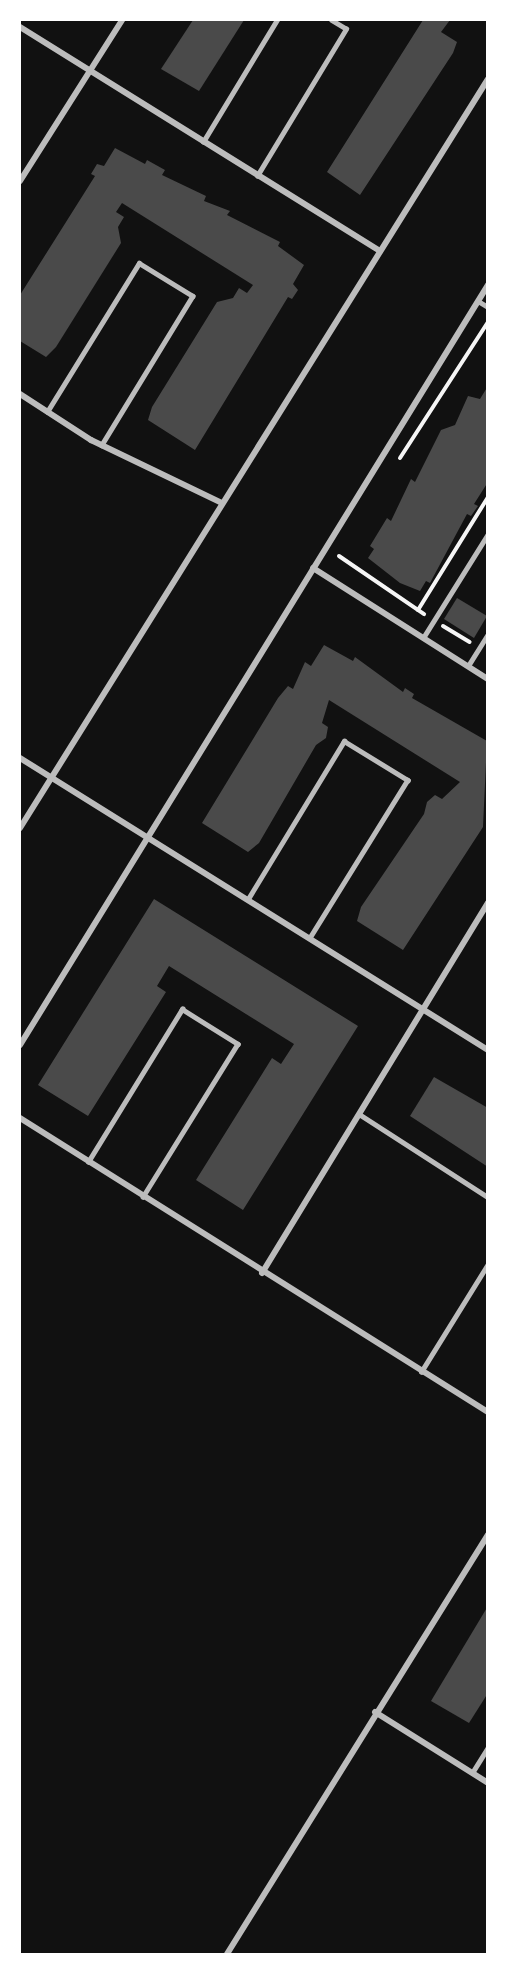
<!DOCTYPE html>
<style>
body{margin:0}
#map{position:relative;width:507px;height:1974px;overflow:hidden;background:#111;font-family:Georgia,serif}
div>[style]{position:absolute}
.building>*{inset:0;background:#4a4a4a}
.path>*{height:4px;margin:-2px;padding:0 2px;transform-origin:2px;border-radius:2px;background:#f5f5f5}
.service>*{height:4.5px;margin:-2.25px;padding:0 2.25px;transform-origin:2.25px;border-radius:2.25px;background:#bcbcbc}
.minor>*{height:6px;margin:-3px;padding:0 3px;transform-origin:3px;border-radius:3px;background:#bcbcbc}
span{translate:-50% -50%;white-space:nowrap;text-align:center;line-height:1.15;-webkit-text-stroke:4.5px #fff;paint-order:stroke}
.frame{position:absolute;inset:0;border:21px solid #fff;pointer-events:none}
</style>
<div id="map">
<div class="building">
<i style="clip-path:polygon(193px 20px,244px 20px,199px 91px,161px 69px)"></i>
<i style="clip-path:polygon(423px 20px,450px 20px,441px 32px,457px 42px,453px 53px,360px 195px,327px 172px)"></i>
<i style="clip-path:polygon(115px 148px,145px 164px,147px 160px,165px 170px,162px 175px,206px 196px,204px 201px,230px 211px,227px 215px,280px 242px,278px 246px,304px 265px,293px 284px,298px 290px,292px 299px,288px 297px,195px 450px,148px 420px,152px 407px,217px 302px,233px 298px,239px 288px,247px 293px,253px 285px,122px 203px,116px 212px,124px 217px,118px 227px,121px 243px,56px 347px,46px 357px,20px 341px,20px 295px,95px 176px,91px 174px,97px 164px,104px 166px)"></i>
<i style="clip-path:polygon(488px 386px,488px 482px,474px 504px,478px 506px,471px 516px,467px 514px,430px 583px,426px 581px,420px 591px,400px 583px,368px 558px,374px 549px,370px 546px,387px 518px,391px 521px,411px 479px,415px 482px,441px 430px,455px 425px,468px 396px,480px 399px)"></i>
<i style="clip-path:polygon(457px 598px,487px 616px,474px 638px,444px 619px)"></i>
<i style="clip-path:polygon(324px 645px,353px 661px,355px 657px,403px 692px,405px 688px,414px 694px,412px 698px,487px 741px,483px 827px,403px 950px,357px 921px,361px 907px,424px 814px,427px 802px,435px 795px,442px 799px,460px 782px,329px 700px,322px 723px,328px 727px,326px 738px,316px 745px,259px 843px,248px 852px,202px 823px,278px 698px,288px 686px,293px 689px,305px 662px,311px 666px)"></i>
<i style="clip-path:polygon(154px 899px,358px 1026px,243px 1210px,196px 1180px,272px 1058px,281px 1064px,294px 1044px,169px 966px,157px 986px,166px 992px,88px 1116px,38px 1085px)"></i>
<i style="clip-path:polygon(434px 1077px,488px 1108px,488px 1167px,410px 1116px)"></i>
<i style="clip-path:polygon(488px 1606px,488px 1693px,469px 1723px,431px 1701px)"></i>
</div>
<div class="path">
<i style="left:400px;top:458px;width:162px;rotate:-57.1deg"></i>
<i style="left:339px;top:556px;width:103px;rotate:34.3deg"></i>
<i style="left:418px;top:610px;width:133px;rotate:-58.2deg"></i>
<i style="left:443px;top:626px;width:31px;rotate:31deg"></i>
</div>
<div class="service">
<i style="left:203px;top:142px;width:143px;rotate:-58.8deg"></i>
<i style="left:257px;top:176px;width:172px;rotate:-58.8deg"></i>
<i style="left:346px;top:29px;width:17px;rotate:-149deg"></i>
<i style="left:478px;top:301px;width:12px;rotate:31deg"></i>
<i style="left:47px;top:412px;width:175px;rotate:-58.3deg"></i>
<i style="left:139px;top:263px;width:63px;rotate:31.4deg"></i>
<i style="left:193px;top:296px;width:175px;rotate:121.4deg"></i>
<i style="left:423px;top:638px;width:123px;rotate:-58deg"></i>
<i style="left:468px;top:666px;width:38px;rotate:-58deg"></i>
<i style="left:248px;top:899px;width:185px;rotate:-58.7deg"></i>
<i style="left:344px;top:741px;width:75px;rotate:31.4deg"></i>
<i style="left:408px;top:780px;width:186px;rotate:121.8deg"></i>
<i style="left:359px;top:1114px;width:153px;rotate:32.8deg"></i>
<i style="left:88px;top:1162px;width:180px;rotate:-58.4deg"></i>
<i style="left:182px;top:1009px;width:66px;rotate:32deg"></i>
<i style="left:238px;top:1044px;width:180px;rotate:121.8deg"></i>
<i style="left:421px;top:1372px;width:127px;rotate:-58.2deg"></i>
<i style="left:472px;top:1773px;width:31px;rotate:-58deg"></i>
</div>
<div class="minor">
<i style="left:20px;top:27px;width:424px;rotate:31.9deg"></i>
<i style="left:20px;top:181px;width:191px;rotate:-57.6deg"></i>
<i style="left:20px;top:394px;width:85px;rotate:32.9deg"></i>
<i style="left:91px;top:440px;width:145px;rotate:25.7deg"></i>
<i style="left:313px;top:568px;width:207px;rotate:32.4deg"></i>
<i style="left:20px;top:758px;width:552px;rotate:31.96deg"></i>
<i style="left:20px;top:828px;width:883px;rotate:-58deg"></i>
<i style="left:20px;top:1045px;width:893px;rotate:-58.38deg"></i>
<i style="left:20px;top:1118px;width:553px;rotate:32.14deg"></i>
<i style="left:262px;top:1273px;width:434px;rotate:-58.6deg"></i>
<i style="left:375px;top:1712px;width:133px;rotate:32.1deg"></i>
<i style="left:227px;top:1954px;width:494px;rotate:-58.1deg"></i>
</div>
<div class="frame"></div>
</div>
